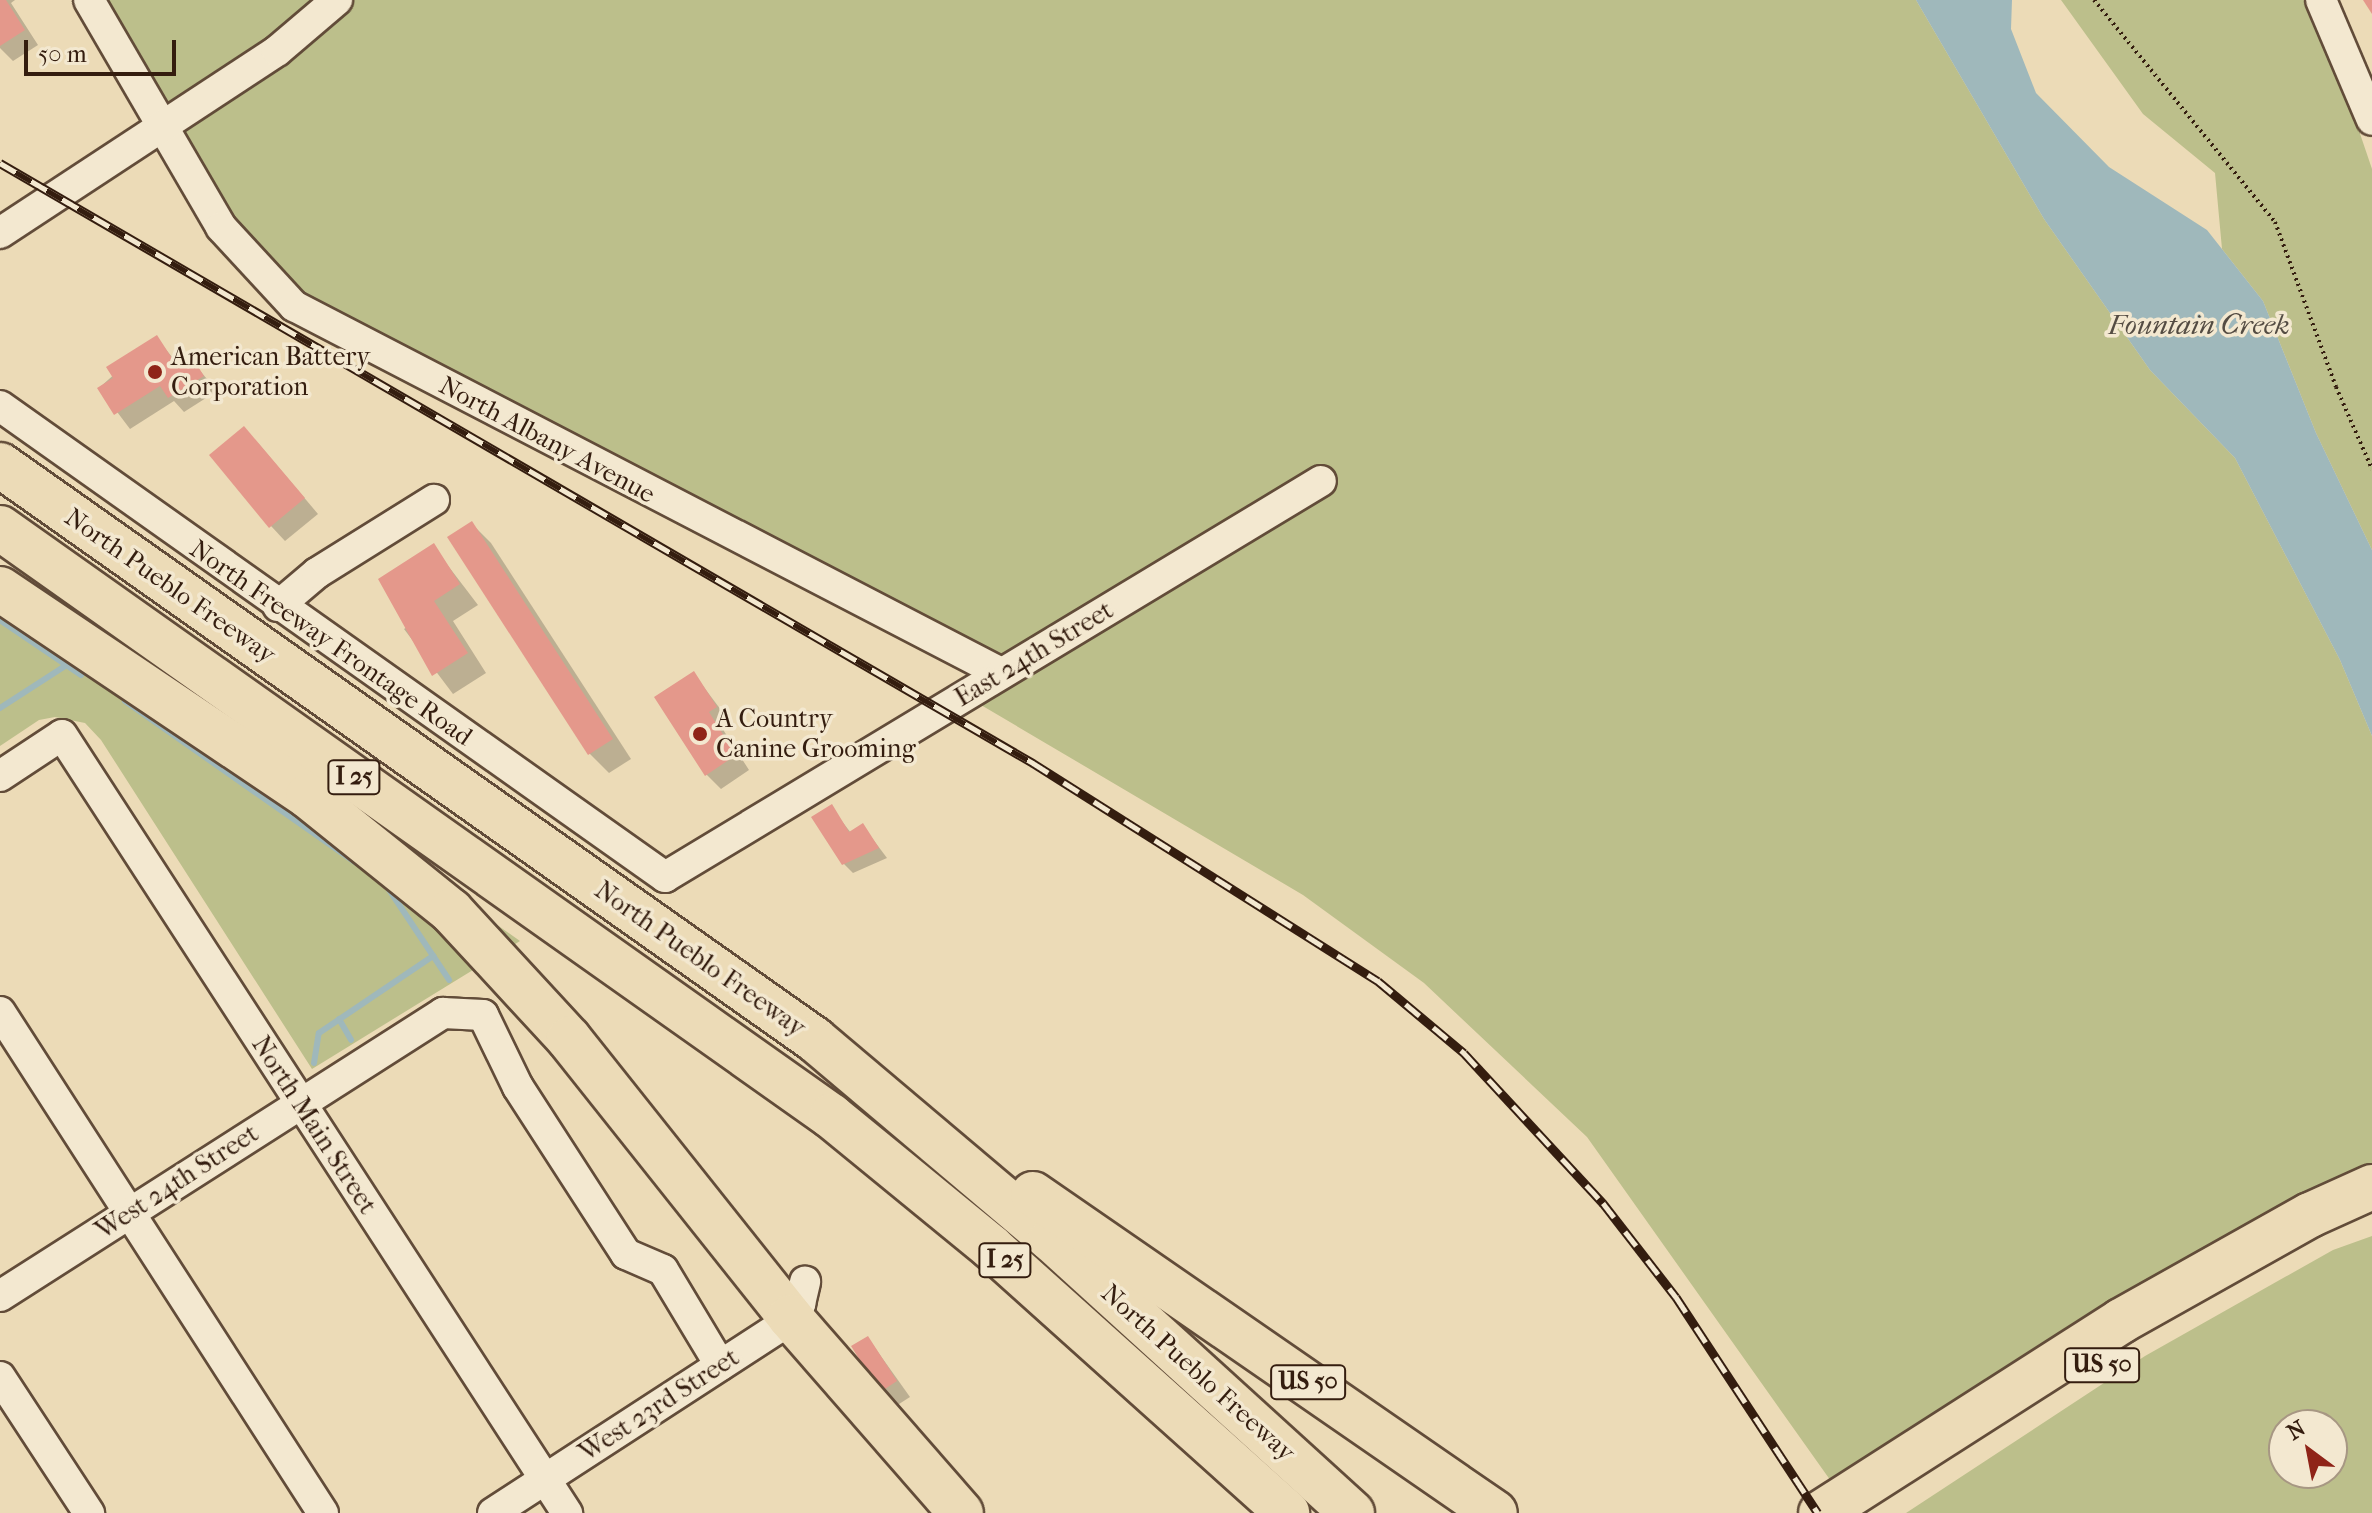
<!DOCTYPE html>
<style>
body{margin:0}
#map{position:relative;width:2372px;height:1513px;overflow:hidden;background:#ecdbb7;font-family:"IM FELL French Canon",serif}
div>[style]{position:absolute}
.green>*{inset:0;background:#bcbf8b}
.water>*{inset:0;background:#9fb8bb}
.shadow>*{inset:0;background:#0003}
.stream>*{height:6px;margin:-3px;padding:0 3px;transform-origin:3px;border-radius:3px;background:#9fb8bb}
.building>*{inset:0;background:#e4988b}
.path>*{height:4px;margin-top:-2px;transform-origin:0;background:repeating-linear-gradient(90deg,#341d0f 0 2px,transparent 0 6px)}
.roads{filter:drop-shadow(2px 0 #624c39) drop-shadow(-2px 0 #624c39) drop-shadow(0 2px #624c39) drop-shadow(0 -2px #624c39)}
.minor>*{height:30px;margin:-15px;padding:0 15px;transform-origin:15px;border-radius:15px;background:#f3e8d0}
.highway>*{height:44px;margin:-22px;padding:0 22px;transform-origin:22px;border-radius:22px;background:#ecdbb7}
.rail>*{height:9px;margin-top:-4.5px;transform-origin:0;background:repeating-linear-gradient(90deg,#f3e8d0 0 18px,#341d0f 0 36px);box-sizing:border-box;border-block:2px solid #341d0f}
.dots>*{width:22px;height:22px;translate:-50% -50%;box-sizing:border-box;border:4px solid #f3e8d0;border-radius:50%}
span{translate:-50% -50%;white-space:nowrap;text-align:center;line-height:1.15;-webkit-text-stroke:7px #f3e8d0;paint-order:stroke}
.shield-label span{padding:2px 6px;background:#f3e8d0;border:2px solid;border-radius:6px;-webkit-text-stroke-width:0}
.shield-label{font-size:24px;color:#341d0f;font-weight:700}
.poi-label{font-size:26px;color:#341d0f}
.left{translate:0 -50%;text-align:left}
.street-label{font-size:26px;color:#341d0f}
.water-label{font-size:28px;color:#544c43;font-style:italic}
.north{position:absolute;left:2268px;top:1409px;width:80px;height:80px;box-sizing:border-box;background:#f3e8d0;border:2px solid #a79783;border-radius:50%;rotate:328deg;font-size:22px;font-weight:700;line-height:32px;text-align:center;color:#341d0f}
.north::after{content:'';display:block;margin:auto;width:28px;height:36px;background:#8f2418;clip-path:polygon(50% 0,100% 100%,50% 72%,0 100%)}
.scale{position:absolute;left:24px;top:40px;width:152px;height:36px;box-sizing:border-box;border:4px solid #341d0f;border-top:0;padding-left:10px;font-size:24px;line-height:28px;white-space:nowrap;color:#341d0f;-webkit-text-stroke:6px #f3e8d0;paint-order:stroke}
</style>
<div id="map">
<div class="green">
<i style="clip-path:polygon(89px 0,1916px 0,2044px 219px,2150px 370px,2235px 458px,2340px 660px,2372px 736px,2372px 1167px,1833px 1484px,1587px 1137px,1424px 983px,1303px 895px,964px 695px,1000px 673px,294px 306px,221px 227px)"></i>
<i style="clip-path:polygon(2061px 0,2307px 0,2333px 54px,2372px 169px,2372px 550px,2316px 433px,2263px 301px,2222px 249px,2215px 173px,2143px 114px)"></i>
<i style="clip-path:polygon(0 575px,520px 941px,312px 1069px,101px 740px,85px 723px,55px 717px,39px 720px,0 746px)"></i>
<i style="clip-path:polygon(evenodd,2372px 1236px,2372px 1513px,1906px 1513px,2145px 1356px,2333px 1250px,2372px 1236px,2284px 1425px,2332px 1425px,2332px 1473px,2284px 1473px,2284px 1425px)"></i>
</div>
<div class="water">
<i style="clip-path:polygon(1916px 0,2012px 0,2011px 29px,2036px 93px,2109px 167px,2207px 230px,2263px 301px,2316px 433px,2372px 550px,2372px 736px,2340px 660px,2235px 458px,2150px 370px,2044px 219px)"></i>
</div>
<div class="shadow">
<i style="clip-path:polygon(0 0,15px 0,11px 3px,38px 45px,13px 61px,0 48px)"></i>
<i style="clip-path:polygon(156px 337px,180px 367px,191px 360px,217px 391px,184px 412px,174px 401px,130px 429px,99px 388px)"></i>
<i style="clip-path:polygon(258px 443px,318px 514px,285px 541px,271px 526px)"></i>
<i style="clip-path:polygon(471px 523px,491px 543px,631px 759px,609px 773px,590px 754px)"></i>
<i style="clip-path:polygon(433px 546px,478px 605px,453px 621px,486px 673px,453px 694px,404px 629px,410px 625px)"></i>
<i style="clip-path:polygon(694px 674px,730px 722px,722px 728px,749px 770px,721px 789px,706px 774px)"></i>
<i style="clip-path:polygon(831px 807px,851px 833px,863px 826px,887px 858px,853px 873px,844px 864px)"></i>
<i style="clip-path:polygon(868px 1338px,910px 1397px,860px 1429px,845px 1415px)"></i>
</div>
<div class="stream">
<i style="left:0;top:620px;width:98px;rotate:34.2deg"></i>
<i style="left:125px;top:701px;width:281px;rotate:35deg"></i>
<i style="left:0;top:708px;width:77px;rotate:-32.9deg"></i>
<i style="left:386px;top:885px;width:114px;rotate:56.4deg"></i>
<i style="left:339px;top:1019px;width:24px;rotate:60deg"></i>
<i style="left:314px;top:1063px;width:30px;rotate:-81deg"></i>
<i style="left:319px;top:1033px;width:138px;rotate:-34deg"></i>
</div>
<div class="building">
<i style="clip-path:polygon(0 0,6px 0,25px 30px,0 46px)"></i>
<i style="clip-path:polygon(2363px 0,2372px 0,2372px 14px)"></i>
<i style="clip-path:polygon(157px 335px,177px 366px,192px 357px,204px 376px,168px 398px,160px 386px,114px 415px,97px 388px,113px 378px,106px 367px)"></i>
<i style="clip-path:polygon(244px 426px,305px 498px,269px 528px,209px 455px)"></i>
<i style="clip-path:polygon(472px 521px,613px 739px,588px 755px,447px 537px)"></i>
<i style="clip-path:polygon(434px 543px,460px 584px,434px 601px,468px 653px,432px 676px,378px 579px)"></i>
<i style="clip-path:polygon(694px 671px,717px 707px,709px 712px,736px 755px,705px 776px,654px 697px)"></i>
<i style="clip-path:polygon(832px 804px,849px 832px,863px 823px,879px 848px,842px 865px,811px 817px)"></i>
<i style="clip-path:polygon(868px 1336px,897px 1381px,844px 1416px,824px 1386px,861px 1362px,851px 1346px)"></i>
</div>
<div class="path">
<i style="left:2094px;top:0;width:286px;rotate:50.8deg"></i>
<i style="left:2275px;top:222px;width:176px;rotate:69.7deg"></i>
<i style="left:2336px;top:387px;width:90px;rotate:66.3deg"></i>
</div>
<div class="roads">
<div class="minor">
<i style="left:89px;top:0;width:263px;rotate:59.8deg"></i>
<i style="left:221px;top:227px;width:108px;rotate:47.3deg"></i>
<i style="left:294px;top:306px;width:797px;rotate:27.43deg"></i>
<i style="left:2321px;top:0;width:130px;rotate:67deg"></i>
<i style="left:0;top:233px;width:331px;rotate:-33.3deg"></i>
<i style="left:277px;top:51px;width:79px;rotate:-40.4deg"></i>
<i style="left:0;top:406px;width:815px;rotate:35.31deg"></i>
<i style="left:665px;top:877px;width:766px;rotate:-31.12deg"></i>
<i style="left:278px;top:606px;width:51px;rotate:-40.2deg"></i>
<i style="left:317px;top:573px;width:138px;rotate:-32deg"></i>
<i style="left:0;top:776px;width:74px;rotate:-33.5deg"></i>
<i style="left:62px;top:735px;width:928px;rotate:57.01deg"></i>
<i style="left:0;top:1012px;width:596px;rotate:57.19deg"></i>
<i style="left:0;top:1296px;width:526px;rotate:-32.57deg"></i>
<i style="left:443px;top:1013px;width:40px;rotate:2.9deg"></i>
<i style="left:483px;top:1015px;width:80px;rotate:64.1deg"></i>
<i style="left:518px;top:1087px;width:199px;rotate:57.1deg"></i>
<i style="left:626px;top:1254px;width:40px;rotate:23.4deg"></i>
<i style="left:663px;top:1270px;width:111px;rotate:59deg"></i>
<i style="left:0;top:1377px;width:163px;rotate:56.8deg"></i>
<i style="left:493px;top:1513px;width:347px;rotate:-33deg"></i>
<i style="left:784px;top:1324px;width:26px;rotate:-51deg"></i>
<i style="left:800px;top:1304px;width:23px;rotate:-77deg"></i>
</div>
<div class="highway">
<i style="left:0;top:465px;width:996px;rotate:35.19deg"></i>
<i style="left:814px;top:1039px;width:310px;rotate:40.2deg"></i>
<i style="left:1051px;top:1239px;width:407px;rotate:42.3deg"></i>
<i style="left:0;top:528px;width:1018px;rotate:35.28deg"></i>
<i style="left:831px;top:1116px;width:207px;rotate:39.3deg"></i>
<i style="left:991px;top:1247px;width:398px;rotate:41.9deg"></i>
<i style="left:0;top:589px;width:371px;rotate:33.9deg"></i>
<i style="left:308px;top:796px;width:184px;rotate:38.8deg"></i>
<i style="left:451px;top:911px;width:174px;rotate:47.3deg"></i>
<i style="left:569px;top:1039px;width:355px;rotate:51.5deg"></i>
<i style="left:790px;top:1317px;width:260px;rotate:48.9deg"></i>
<i style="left:1033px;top:1194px;width:561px;rotate:34.62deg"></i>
<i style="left:1821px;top:1513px;width:356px;rotate:-32.6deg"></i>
<i style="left:2121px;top:1321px;width:217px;rotate:-29.3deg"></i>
<i style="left:2310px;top:1215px;width:68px;rotate:-24.3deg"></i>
</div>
</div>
<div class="rail">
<i style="left:0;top:163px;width:1195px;rotate:30.15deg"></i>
<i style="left:1033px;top:763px;width:408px;rotate:32.3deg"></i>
<i style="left:1378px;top:981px;width:112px;rotate:39.9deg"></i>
<i style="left:1464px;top:1053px;width:205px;rotate:47.2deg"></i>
<i style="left:1603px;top:1203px;width:119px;rotate:52.2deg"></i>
<i style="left:1676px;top:1297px;width:258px;rotate:56.7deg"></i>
</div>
<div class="dots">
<i style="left:155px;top:372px;background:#8f2418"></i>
<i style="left:700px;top:734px;background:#8f2418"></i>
</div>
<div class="shield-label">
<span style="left:354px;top:777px">I 25</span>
<span style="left:1005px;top:1260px">I 25</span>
<span style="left:2102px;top:1365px">US 50</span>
<span style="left:1308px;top:1382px">US 50</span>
</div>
<div class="poi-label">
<span class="left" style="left:171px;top:372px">American Battery<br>Corporation</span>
<span class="left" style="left:716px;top:734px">A Country<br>Canine Grooming</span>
</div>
<div class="street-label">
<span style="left:547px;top:440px;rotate:28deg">North Albany Avenue</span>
<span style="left:170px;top:586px;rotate:35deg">North Pueblo Freeway</span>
<span style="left:331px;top:643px;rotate:35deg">North Freeway Frontage Road</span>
<span style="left:1034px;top:654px;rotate:-31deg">East 24th Street</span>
<span style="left:700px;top:959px;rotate:35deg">North Pueblo Freeway</span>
<span style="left:314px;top:1125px;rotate:57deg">North Main Street</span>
<span style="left:177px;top:1182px;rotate:-33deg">West 24th Street</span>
<span style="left:1198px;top:1373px;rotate:42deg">North Pueblo Freeway</span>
<span style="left:659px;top:1405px;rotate:-33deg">West 23rd Street</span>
</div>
<div class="water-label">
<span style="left:2199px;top:325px">Fountain Creek</span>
</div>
<div class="north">N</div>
<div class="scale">50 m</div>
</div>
